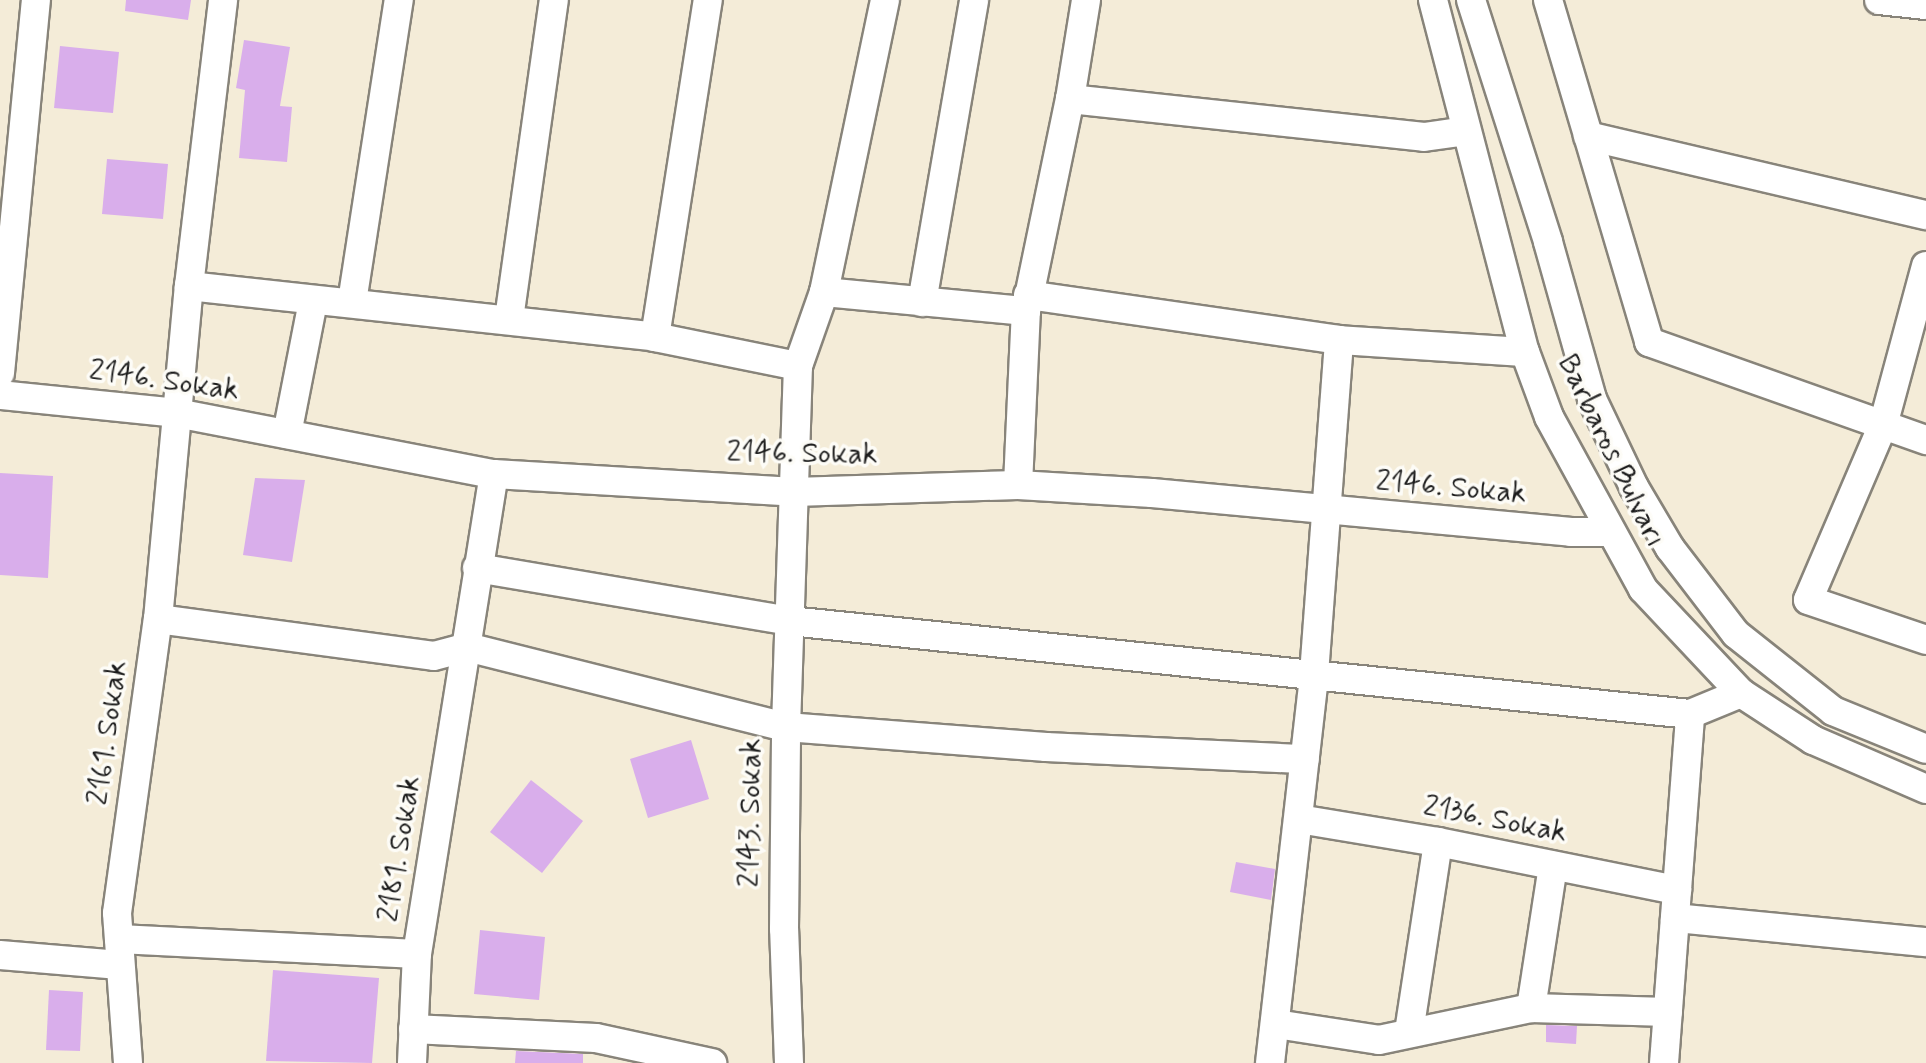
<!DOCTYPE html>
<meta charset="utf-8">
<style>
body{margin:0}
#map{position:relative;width:1926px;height:1063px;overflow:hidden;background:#f4ecd8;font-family:Mynerve,sans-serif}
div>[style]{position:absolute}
.building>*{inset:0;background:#d9aeeb}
.roads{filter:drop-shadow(2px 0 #88847a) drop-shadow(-2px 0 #88847a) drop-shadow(0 2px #88847a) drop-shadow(0 -2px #88847a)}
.minor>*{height:28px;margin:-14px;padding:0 14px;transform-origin:14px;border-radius:14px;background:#fff}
span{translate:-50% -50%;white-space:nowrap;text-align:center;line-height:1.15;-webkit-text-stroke:7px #fdfcf7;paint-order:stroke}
.street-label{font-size:30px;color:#1c1c1c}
</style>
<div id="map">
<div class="building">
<i style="clip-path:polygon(126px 0,191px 0,188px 20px,125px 11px)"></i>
<i style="clip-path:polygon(244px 40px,290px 47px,280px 106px,292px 107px,287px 162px,239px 158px,245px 90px,236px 88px)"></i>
<i style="clip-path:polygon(60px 46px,119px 52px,113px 113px,54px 108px)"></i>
<i style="clip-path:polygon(107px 159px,168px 164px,163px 219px,102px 214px)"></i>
<i style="clip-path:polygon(0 473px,53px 476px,48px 578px,0 575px)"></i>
<i style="clip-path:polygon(255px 478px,305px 480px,292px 562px,243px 555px)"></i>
<i style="clip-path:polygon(691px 740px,709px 799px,648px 818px,630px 759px)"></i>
<i style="clip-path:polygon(531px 780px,583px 821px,542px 873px,490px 832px)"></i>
<i style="clip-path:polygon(1236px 862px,1275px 869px,1271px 900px,1230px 892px)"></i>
<i style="clip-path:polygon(480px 930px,545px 937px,539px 1000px,474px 994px)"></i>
<i style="clip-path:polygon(273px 970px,379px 978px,372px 1063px,266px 1061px)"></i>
<i style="clip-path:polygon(49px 990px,83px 992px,80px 1051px,46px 1050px)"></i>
<i style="clip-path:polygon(1546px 1025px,1577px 1026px,1576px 1044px,1546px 1042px)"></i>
<i style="clip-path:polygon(516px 1051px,583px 1054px,583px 1063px,515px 1063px)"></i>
</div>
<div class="roads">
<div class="minor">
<i style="left:1433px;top:0;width:364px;rotate:75.4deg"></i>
<i style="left:1525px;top:352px;width:69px;rotate:69.7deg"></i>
<i style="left:1549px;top:417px;width:196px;rotate:61.3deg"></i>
<i style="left:1643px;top:589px;width:143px;rotate:46.7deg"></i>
<i style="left:1741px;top:693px;width:86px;rotate:33.1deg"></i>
<i style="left:1813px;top:740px;width:123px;rotate:23.4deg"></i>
<i style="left:1471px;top:0;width:254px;rotate:72.3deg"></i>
<i style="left:1548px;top:242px;width:163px;rotate:74.3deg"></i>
<i style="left:1592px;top:399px;width:98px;rotate:64.5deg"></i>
<i style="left:1634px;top:487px;width:71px;rotate:59.5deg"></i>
<i style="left:1670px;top:548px;width:108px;rotate:52.5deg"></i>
<i style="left:1736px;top:634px;width:124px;rotate:38.4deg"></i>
<i style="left:1833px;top:711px;width:100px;rotate:22.2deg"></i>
<i style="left:1548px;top:0;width:357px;rotate:73.5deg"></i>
<i style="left:1649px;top:342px;width:294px;rotate:19.5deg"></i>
<i style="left:1879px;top:0;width:47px;rotate:6.1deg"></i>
<i style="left:1070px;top:99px;width:356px;rotate:6.1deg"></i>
<i style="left:1424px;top:137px;width:42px;rotate:-8.1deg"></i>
<i style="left:1588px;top:136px;width:347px;rotate:13.2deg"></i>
<i style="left:1926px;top:266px;width:165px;rotate:105.1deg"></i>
<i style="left:1883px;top:425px;width:190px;rotate:113.2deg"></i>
<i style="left:1808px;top:600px;width:125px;rotate:18.7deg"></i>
<i style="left:189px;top:286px;width:469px;rotate:6.2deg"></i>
<i style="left:655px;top:337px;width:146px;rotate:11.5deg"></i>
<i style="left:824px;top:292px;width:203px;rotate:5.4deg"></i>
<i style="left:1028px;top:295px;width:314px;rotate:8.2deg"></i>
<i style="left:1339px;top:340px;width:186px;rotate:3.7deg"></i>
<i style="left:352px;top:302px;width:306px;rotate:-81.2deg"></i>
<i style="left:922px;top:302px;width:306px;rotate:-80.2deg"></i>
<i style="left:509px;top:319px;width:322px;rotate:-82deg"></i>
<i style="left:655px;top:337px;width:341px;rotate:-81.1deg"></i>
<i style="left:0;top:373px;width:375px;rotate:-84.5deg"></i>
<i style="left:0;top:395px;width:177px;rotate:5.8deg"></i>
<i style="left:176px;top:413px;width:324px;rotate:10.9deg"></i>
<i style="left:494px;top:474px;width:301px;rotate:3.4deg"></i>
<i style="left:794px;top:492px;width:224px;rotate:-1.8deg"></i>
<i style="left:1018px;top:485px;width:134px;rotate:3.4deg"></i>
<i style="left:1152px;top:493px;width:421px;rotate:5.3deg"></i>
<i style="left:1571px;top:532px;width:37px"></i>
<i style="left:287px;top:434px;width:136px;rotate:-78.9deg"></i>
<i style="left:1018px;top:485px;width:174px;rotate:-87.4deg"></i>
<i style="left:1026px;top:311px;width:217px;rotate:-78.3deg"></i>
<i style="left:1070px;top:99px;width:100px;rotate:-80.8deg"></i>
<i style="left:477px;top:568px;width:317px;rotate:9.6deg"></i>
<i style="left:790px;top:621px;width:905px;rotate:5.9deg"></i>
<i style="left:158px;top:619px;width:278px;rotate:7.6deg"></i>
<i style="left:434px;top:656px;width:34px;rotate:-15deg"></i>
<i style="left:467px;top:647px;width:329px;rotate:14.1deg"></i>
<i style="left:786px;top:727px;width:261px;rotate:4.4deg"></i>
<i style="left:1046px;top:747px;width:259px;rotate:2.7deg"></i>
<i style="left:1299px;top:819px;width:141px;rotate:9.4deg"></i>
<i style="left:1438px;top:842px;width:244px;rotate:11.4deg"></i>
<i style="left:1675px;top:918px;width:252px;rotate:5.5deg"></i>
<i style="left:119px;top:939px;width:298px;rotate:2.9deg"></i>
<i style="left:0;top:955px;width:120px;rotate:4.8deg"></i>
<i style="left:1531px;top:1008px;width:144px;rotate:-81.2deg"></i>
<i style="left:1276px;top:1024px;width:104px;rotate:8.8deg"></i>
<i style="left:1379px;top:1040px;width:155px;rotate:-11.9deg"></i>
<i style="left:1531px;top:1008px;width:137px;rotate:1.7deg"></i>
<i style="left:413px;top:1029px;width:183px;rotate:2.8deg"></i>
<i style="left:596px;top:1038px;width:119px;rotate:12.2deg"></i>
<i style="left:1409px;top:1032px;width:192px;rotate:-81.3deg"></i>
<i style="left:128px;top:1063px;width:150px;rotate:-94.2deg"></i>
<i style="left:117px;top:913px;width:297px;rotate:-82.1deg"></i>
<i style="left:158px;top:619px;width:334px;rotate:-84.7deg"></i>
<i style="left:189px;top:286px;width:288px;rotate:-83.2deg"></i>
<i style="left:412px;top:1063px;width:109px;rotate:-87.4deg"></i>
<i style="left:417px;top:954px;width:486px;rotate:-80.9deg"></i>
<i style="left:789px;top:1063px;width:134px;rotate:-92.1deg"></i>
<i style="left:784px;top:929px;width:202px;rotate:-89.4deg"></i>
<i style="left:786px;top:727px;width:361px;rotate:-88.1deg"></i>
<i style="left:798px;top:366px;width:78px;rotate:-70.6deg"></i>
<i style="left:824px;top:292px;width:298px;rotate:-78.2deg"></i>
<i style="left:1270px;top:1063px;width:391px;rotate:-83.5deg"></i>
<i style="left:1314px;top:674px;width:335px;rotate:-85.7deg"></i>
<i style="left:1664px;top:1063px;width:350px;rotate:-85.7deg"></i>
<i style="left:1690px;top:714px;width:55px;rotate:-22.4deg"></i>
</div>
</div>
<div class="street-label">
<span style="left:164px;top:381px;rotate:8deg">2146. Sokak</span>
<span style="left:1611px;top:451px;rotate:64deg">Barbaros Bulvarı</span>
<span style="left:802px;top:454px;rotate:1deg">2146. Sokak</span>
<span style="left:1451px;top:488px;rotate:5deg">2146. Sokak</span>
<span style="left:108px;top:733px;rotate:-82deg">2161. Sokak</span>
<span style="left:751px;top:813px;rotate:-89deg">2143. Sokak</span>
<span style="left:1495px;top:820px;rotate:11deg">2136. Sokak</span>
<span style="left:400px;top:849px;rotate:-81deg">2181. Sokak</span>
</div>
</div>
